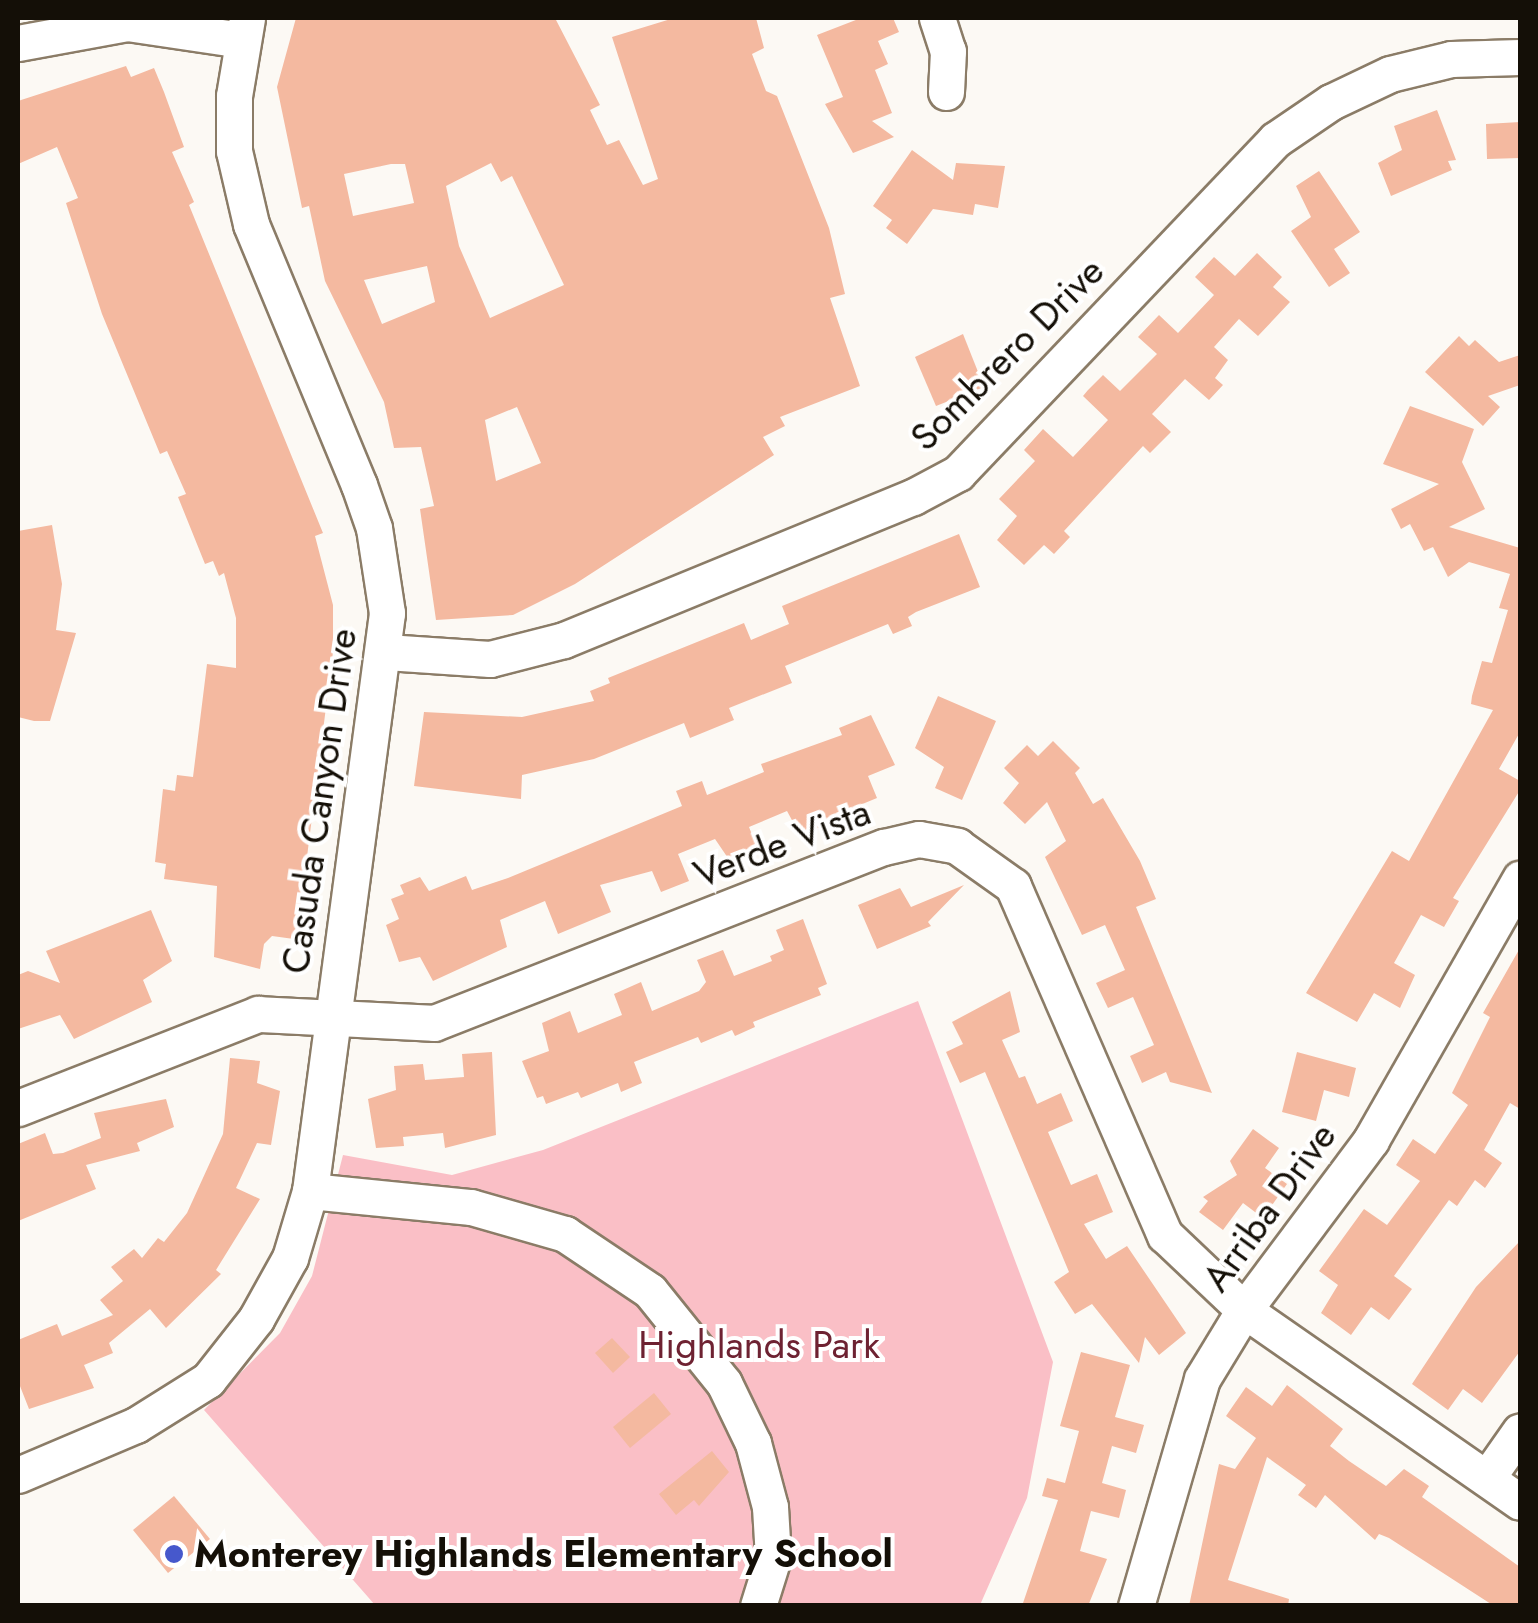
<!DOCTYPE html>
<style>
body{margin:0}
#map{position:relative;width:1538px;height:1623px;overflow:hidden;background:#fcf9f4;font-family:Jost,sans-serif}
div>[style]{position:absolute}
.green>*{inset:0;background:#fabfc6}
.building>*{inset:0;background:#f4b9a0}
.roads{filter:drop-shadow(2px 0 #8b7c67) drop-shadow(-2px 0 #8b7c67) drop-shadow(0 2px #8b7c67) drop-shadow(0 -2px #8b7c67)}
.minor>*{height:35px;margin:-17.5px;padding:0 17.5px;transform-origin:17.5px;border-radius:17.5px;background:#fff}
.dots>*{width:28px;height:28px;translate:-50% -50%;box-sizing:border-box;border:5px solid #fff;border-radius:50%}
span{translate:-50% -50%;white-space:nowrap;text-align:center;line-height:1.15;-webkit-text-stroke:8px #fff;paint-order:stroke}
.street-label{font-size:38px;color:#140f07}
.park-label{font-size:38px;color:#6e2232}
.poi-label{font-size:38px;color:#140f07;font-weight:700}
.left{translate:0 -50%;text-align:left}
.frame{position:absolute;inset:0;border:20px solid #140f07;pointer-events:none}
</style>
<div id="map">
<div class="green">
<i style="clip-path:polygon(918px 1001px,1053px 1362px,1027px 1498px,980px 1605px,375px 1605px,204px 1410px,280px 1333px,312px 1276px,343px 1155px,452px 1175px,543px 1150px)"></i>
</div>
<div class="building">
<i style="clip-path:polygon(evenodd,296px 18px,555px 18px,600px 105px,590px 110px,607px 145px,619px 140px,643px 185px,658px 179px,612px 37px,674px 18px,756px 18px,764px 48px,752px 54px,766px 91px,777px 96px,829px 228px,845px 294px,830px 298px,860px 386px,780px 417px,785px 426px,763px 437px,774px 455px,575px 584px,513px 615px,436px 620px,420px 509px,434px 506px,421px 447px,394px 448px,384px 402px,325px 281px,309px 206px,302px 208px,277px 87px,296px 18px,491px 163px,501px 182px,512px 176px,564px 285px,490px 318px,459px 246px,446px 186px,491px 163px,296px 18px,391px 164px,405px 164px,414px 203px,353px 216px,344px 174px,391px 164px,296px 18px,427px 266px,435px 302px,382px 324px,364px 280px,427px 266px,296px 18px,517px 407px,541px 463px,496px 481px,485px 420px,517px 407px)"></i>
<i style="clip-path:polygon(861px 18px,893px 18px,899px 32px,878px 41px,888px 64px,875px 70px,892px 113px,872px 121px,894px 137px,853px 153px,825px 104px,843px 97px,817px 35px)"></i>
<i style="clip-path:polygon(126px 66px,131px 77px,154px 68px,164px 92px,184px 147px,172px 152px,194px 202px,189px 205px,323px 533px,315px 536px,333px 605px,333px 652px,300px 912px,294px 939px,272px 936px,264px 944px,260px 969px,214px 957px,217px 886px,164px 879px,166px 864px,155px 862px,163px 789px,175px 791px,177px 775px,193px 777px,207px 664px,236px 668px,236px 618px,224px 573px,219px 576px,213px 561px,205px 564px,178px 497px,186px 494px,167px 451px,160px 454px,102px 314px,66px 203px,78px 198px,57px 147px,18px 164px,18px 101px)"></i>
<i style="clip-path:polygon(1437px 110px,1456px 160px,1448px 161px,1452px 170px,1391px 196px,1378px 163px,1402px 150px,1394px 126px)"></i>
<i style="clip-path:polygon(1520px 122px,1520px 158px,1487px 159px,1486px 124px)"></i>
<i style="clip-path:polygon(912px 150px,953px 180px,956px 163px,1005px 166px,998px 208px,975px 204px,973px 215px,933px 209px,907px 244px,886px 228px,892px 220px,873px 206px)"></i>
<i style="clip-path:polygon(1319px 171px,1360px 232px,1334px 249px,1350px 273px,1329px 287px,1291px 231px,1311px 217px,1296px 186px)"></i>
<i style="clip-path:polygon(1257px 253px,1282px 277px,1273px 287px,1290px 302px,1258px 336px,1239px 319px,1214px 347px,1228px 360px,1215px 378px,1223px 385px,1209px 400px,1185px 379px,1152px 414px,1171px 432px,1150px 453px,1143px 446px,1064px 531px,1070px 537px,1054px 554px,1044px 545px,1024px 565px,997px 540px,1017px 516px,999px 499px,1035px 461px,1024px 450px,1043px 429px,1073px 457px,1108px 420px,1083px 396px,1088px 390px,1103px 375px,1120px 391px,1157px 354px,1138px 337px,1159px 315px,1178px 333px,1214px 295px,1195px 277px,1214px 257px,1235px 276px)"></i>
<i style="clip-path:polygon(963px 334px,984px 387px,936px 406px,915px 357px)"></i>
<i style="clip-path:polygon(1459px 336px,1469px 346px,1475px 340px,1499px 362px,1520px 355px,1520px 385px,1488px 396px,1500px 407px,1483px 426px,1425px 372px)"></i>
<i style="clip-path:polygon(1410px 406px,1474px 429px,1462px 462px,1485px 509px,1449px 527px,1520px 548px,1520px 732px,1499px 769px,1520px 781px,1520px 790px,1453px 898px,1459px 901px,1444px 927px,1421px 915px,1394px 963px,1415px 975px,1400px 1008px,1374px 993px,1357px 1022px,1306px 993px,1392px 851px,1409px 861px,1493px 710px,1471px 704px,1472px 696px,1482px 661px,1492px 663px,1508px 610px,1499px 608px,1510px 574px,1469px 562px,1448px 577px,1433px 547px,1424px 551px,1410px 524px,1401px 529px,1391px 509px,1439px 484px,1383px 464px)"></i>
<i style="clip-path:polygon(52px 525px,62px 584px,56px 630px,76px 633px,50px 721px,34px 721px,18px 717px,18px 531px)"></i>
<i style="clip-path:polygon(959px 534px,980px 587px,916px 612px,908px 617px,912px 626px,893px 634px,888px 624px,785px 666px,792px 683px,729px 708px,734px 720px,690px 738px,684px 723px,594px 759px,522px 775px,521px 799px,414px 786px,424px 712px,522px 717px,594px 701px,590px 691px,610px 683px,608px 678px,744px 623px,751px 640px,789px 624px,782px 606px)"></i>
<i style="clip-path:polygon(938px 696px,996px 721px,962px 800px,935px 788px,944px 767px,915px 748px)"></i>
<i style="clip-path:polygon(871px 715px,895px 765px,868px 776px,877px 798px,826px 819px,828px 824px,800px 835px,787px 811px,749px 827px,758px 850px,730px 861px,715px 839px,678px 854px,689px 881px,661px 892px,652px 871px,600px 885px,611px 912px,558px 934px,545px 901px,500px 920px,507px 947px,433px 981px,420px 957px,399px 962px,386px 925px,399px 919px,391px 899px,404px 894px,400px 885px,420px 877px,429px 891px,466px 876px,472px 890px,508px 878px,682px 806px,676px 791px,702px 781px,707px 795px,764px 772px,761px 764px,842px 735px,839px 728px)"></i>
<i style="clip-path:polygon(1053px 741px,1080px 768px,1075px 773px,1093px 804px,1103px 798px,1140px 861px,1156px 899px,1136px 907px,1212px 1093px,1170px 1082px,1166px 1072px,1142px 1083px,1130px 1056px,1154px 1045px,1133px 997px,1108px 1008px,1096px 983px,1125px 970px,1105px 925px,1082px 935px,1045px 857px,1066px 841px,1047px 802px,1025px 824px,1003px 803px,1019px 783px,1004px 768px,1027px 745px,1038px 756px)"></i>
<i style="clip-path:polygon(964px 885px,928px 922px,931px 926px,877px 949px,858px 905px,900px 888px,911px 907px)"></i>
<i style="clip-path:polygon(151px 910px,172px 961px,143px 980px,152px 1002px,74px 1039px,60px 1015px,18px 1029px,18px 975px,28px 971px,60px 983px,46px 951px)"></i>
<i style="clip-path:polygon(803px 919px,827px 984px,818px 988px,821px 995px,753px 1022px,755px 1027px,735px 1036px,732px 1030px,701px 1043px,698px 1037px,634px 1062px,642px 1083px,621px 1092px,618px 1083px,581px 1098px,578px 1092px,546px 1104px,543px 1096px,537px 1098px,522px 1061px,549px 1051px,542px 1023px,570px 1011px,578px 1033px,622px 1015px,614px 994px,641px 982px,652px 1011px,699px 991px,706px 982px,697px 960px,723px 950px,734px 976px,772px 961px,770px 956px,784px 950px,776px 930px)"></i>
<i style="clip-path:polygon(1520px 948px,1520px 1109px,1510px 1103px,1484px 1150px,1502px 1163px,1485px 1188px,1475px 1180px,1457px 1206px,1449px 1200px,1394px 1276px,1412px 1289px,1389px 1320px,1371px 1307px,1351px 1335px,1321px 1313px,1338px 1285px,1319px 1271px,1364px 1209px,1387px 1225px,1420px 1181px,1396px 1165px,1413px 1139px,1435px 1154px,1468px 1105px,1452px 1093px,1490px 1017px,1483px 1013px)"></i>
<i style="clip-path:polygon(1010px 991px,1020px 1032px,1002px 1040px,1019px 1078px,1025px 1076px,1037px 1104px,1061px 1093px,1073px 1121px,1048px 1132px,1071px 1185px,1097px 1174px,1113px 1212px,1084px 1224px,1106px 1259px,1127px 1246px,1186px 1333px,1159px 1355px,1145px 1337px,1139px 1363px,1092px 1304px,1075px 1314px,1054px 1282px,1069px 1272px,985px 1072px,960px 1083px,946px 1052px,963px 1044px,952px 1022px)"></i>
<i style="clip-path:polygon(492px 1052px,496px 1135px,445px 1148px,443px 1133px,403px 1137px,404px 1146px,376px 1148px,368px 1099px,396px 1090px,394px 1066px,423px 1064px,425px 1080px,464px 1077px,462px 1054px)"></i>
<i style="clip-path:polygon(1297px 1052px,1356px 1068px,1349px 1097px,1324px 1090px,1316px 1121px,1282px 1112px)"></i>
<i style="clip-path:polygon(230px 1058px,260px 1061px,257px 1083px,280px 1091px,271px 1145px,257px 1143px,236px 1188px,260px 1199px,216px 1270px,221px 1274px,166px 1328px,150px 1309px,109px 1343px,113px 1353px,84px 1365px,94px 1388px,29px 1409px,18px 1381px,18px 1340px,57px 1324px,62px 1336px,113px 1315px,100px 1300px,123px 1281px,111px 1267px,134px 1249px,142px 1258px,158px 1238px,164px 1242px,187px 1213px,223px 1134px)"></i>
<i style="clip-path:polygon(166px 1099px,174px 1127px,137px 1143px,140px 1151px,86px 1165px,96px 1189px,18px 1221px,18px 1144px,45px 1133px,53px 1154px,63px 1153px,101px 1138px,94px 1113px)"></i>
<i style="clip-path:polygon(1253px 1129px,1279px 1148px,1265px 1168px,1287px 1184px,1263px 1218px,1243px 1203px,1223px 1230px,1199px 1212px,1208px 1201px,1203px 1197px,1237px 1175px,1230px 1161px)"></i>
<i style="clip-path:polygon(1520px 1241px,1520px 1351px,1482px 1403px,1463px 1389px,1448px 1410px,1412px 1384px,1476px 1287px)"></i>
<i style="clip-path:polygon(612px 1338px,630px 1357px,613px 1373px,595px 1353px)"></i>
<i style="clip-path:polygon(1081px 1352px,1130px 1365px,1115px 1417px,1144px 1425px,1136px 1453px,1112px 1446px,1102px 1483px,1126px 1490px,1119px 1518px,1091px 1511px,1080px 1551px,1107px 1559px,1088px 1606px,1022px 1606px,1058px 1500px,1042px 1496px,1047px 1478px,1065px 1483px,1079px 1431px,1060px 1426px)"></i>
<i style="clip-path:polygon(1287px 1385px,1343px 1429px,1330px 1446px,1349px 1461px,1386px 1486px,1404px 1469px,1429px 1486px,1422px 1497px,1520px 1567px,1520px 1606px,1494px 1606px,1389px 1538px,1379px 1534px,1375px 1540px,1325px 1495px,1316px 1508px,1298px 1495px,1306px 1485px,1267px 1457px,1228px 1580px,1289px 1599px,1288px 1606px,1189px 1606px,1219px 1464px,1235px 1469px,1256px 1438px,1226px 1416px,1246px 1387px,1272px 1406px)"></i>
<i style="clip-path:polygon(654px 1393px,671px 1414px,630px 1448px,613px 1427px)"></i>
<i style="clip-path:polygon(712px 1451px,729px 1472px,699px 1506px,694px 1500px,676px 1515px,659px 1494px)"></i>
<i style="clip-path:polygon(174px 1496px,210px 1539px,168px 1573px,133px 1530px)"></i>
</div>
<div class="roads">
<div class="minor">
<i style="left:937px;top:18px;width:35px;rotate:72deg"></i>
<i style="left:948px;top:51px;width:41px;rotate:92.8deg"></i>
<i style="left:18px;top:43px;width:111px;rotate:-10.4deg"></i>
<i style="left:127px;top:23px;width:116px;rotate:8.4deg"></i>
<i style="left:386px;top:652px;width:104px;rotate:3.9deg"></i>
<i style="left:490px;top:659px;width:76px;rotate:-14.4deg"></i>
<i style="left:564px;top:640px;width:377px;rotate:-22.3deg"></i>
<i style="left:913px;top:497px;width:51px;rotate:-28.1deg"></i>
<i style="left:958px;top:473px;width:460px;rotate:-46.4deg"></i>
<i style="left:1275px;top:140px;width:68px;rotate:-34.2deg"></i>
<i style="left:1331px;top:102px;width:65px;rotate:-25.4deg"></i>
<i style="left:1390px;top:74px;width:63px;rotate:-13.8deg"></i>
<i style="left:1451px;top:59px;width:69px;rotate:-1.7deg"></i>
<i style="left:18px;top:1108px;width:258px;rotate:-21.4deg"></i>
<i style="left:258px;top:1014px;width:176px;rotate:2.9deg"></i>
<i style="left:434px;top:1023px;width:483px;rotate:-21.4deg"></i>
<i style="left:884px;top:847px;width:36px;rotate:-13deg"></i>
<i style="left:919px;top:839px;width:39px;rotate:10deg"></i>
<i style="left:957px;top:846px;width:69px;rotate:35.5deg"></i>
<i style="left:1013px;top:886px;width:381px;rotate:66.5deg"></i>
<i style="left:1165px;top:1235px;width:109px;rotate:43.5deg"></i>
<i style="left:1244px;top:1310px;width:336px;rotate:34.8deg"></i>
<i style="left:310px;top:1191px;width:162px;rotate:5.7deg"></i>
<i style="left:471px;top:1207px;width:98px;rotate:16deg"></i>
<i style="left:565px;top:1234px;width:102px;rotate:33.8deg"></i>
<i style="left:650px;top:1291px;width:118px;rotate:51.2deg"></i>
<i style="left:724px;top:1383px;width:67px;rotate:64.2deg"></i>
<i style="left:753px;top:1443px;width:66px;rotate:75.1deg"></i>
<i style="left:770px;top:1507px;width:51px;rotate:86.6deg"></i>
<i style="left:773px;top:1558px;width:50px;rotate:107.4deg"></i>
<i style="left:18px;top:1475px;width:128px;rotate:-23deg"></i>
<i style="left:136px;top:1425px;width:85px;rotate:-32deg"></i>
<i style="left:208px;top:1380px;width:78px;rotate:-51.8deg"></i>
<i style="left:256px;top:1319px;width:70px;rotate:-60.9deg"></i>
<i style="left:290px;top:1258px;width:70px;rotate:-73.4deg"></i>
<i style="left:310px;top:1191px;width:583px;rotate:-82.41deg"></i>
<i style="left:387px;top:613px;width:86px;rotate:-98.7deg"></i>
<i style="left:374px;top:528px;width:46px;rotate:-109.2deg"></i>
<i style="left:359px;top:485px;width:282px;rotate:-112.5deg"></i>
<i style="left:251px;top:224px;width:75px;rotate:-103.1deg"></i>
<i style="left:234px;top:151px;width:55px;rotate:-90deg"></i>
<i style="left:234px;top:96px;width:79px;rotate:-80.5deg"></i>
<i style="left:1487px;top:1478px;width:57px;rotate:-54.9deg"></i>
<i style="left:1136px;top:1606px;width:236px;rotate:-73.8deg"></i>
<i style="left:1202px;top:1379px;width:81px;rotate:-58.7deg"></i>
<i style="left:1244px;top:1310px;width:212px;rotate:-53.2deg"></i>
<i style="left:1371px;top:1140px;width:301px;rotate:-60.3deg"></i>
</div>
</div>
<div class="dots">
<i style="left:174px;top:1554px;background:#4658cc"></i>
</div>
<div class="street-label">
<span style="left:1007px;top:354px;rotate:-45deg">Sombrero Drive</span>
<span style="left:319px;top:801px;rotate:-82deg">Casuda Canyon Drive</span>
<span style="left:782px;top:843px;rotate:-21deg">Verde Vista</span>
<span style="left:1269px;top:1207px;rotate:-54deg">Arriba Drive</span>
</div>
<div class="park-label">
<span style="left:759px;top:1345px">Highlands Park</span>
</div>
<div class="poi-label">
<span class="left" style="left:194px;top:1554px">Monterey Highlands Elementary School</span>
</div>
<div class="frame"></div>
</div>
